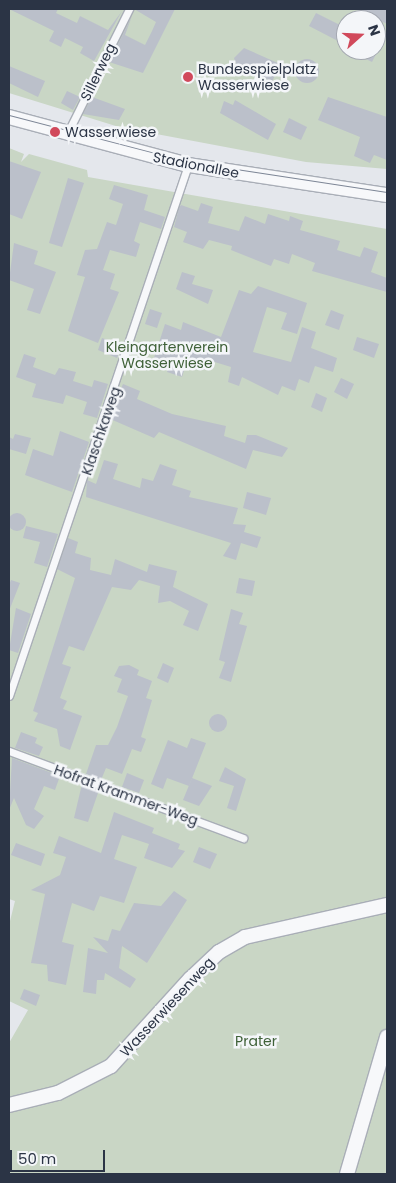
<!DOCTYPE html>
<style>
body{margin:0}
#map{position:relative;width:396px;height:1183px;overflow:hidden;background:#e4e7ec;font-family:Poppins,sans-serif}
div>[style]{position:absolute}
.green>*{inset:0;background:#c9d6c5}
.building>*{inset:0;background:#bbc0ca}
.round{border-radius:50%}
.roads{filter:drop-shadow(1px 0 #a9aeb7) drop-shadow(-1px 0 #a9aeb7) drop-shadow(0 1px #a9aeb7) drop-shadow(0 -1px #a9aeb7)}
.lane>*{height:7px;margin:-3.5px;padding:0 3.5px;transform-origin:3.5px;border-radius:3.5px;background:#f7f8fa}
.street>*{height:14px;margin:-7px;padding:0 7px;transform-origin:7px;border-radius:7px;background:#f7f8fa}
.tram>*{height:1px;margin:-0.5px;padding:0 0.5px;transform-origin:0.5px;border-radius:0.5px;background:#7d8696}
.dots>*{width:14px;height:14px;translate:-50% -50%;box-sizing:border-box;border:2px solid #f4f6f9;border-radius:50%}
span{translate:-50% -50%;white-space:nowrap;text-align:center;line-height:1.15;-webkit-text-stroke:5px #f4f6f9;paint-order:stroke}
.poi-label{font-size:14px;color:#2b3445}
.left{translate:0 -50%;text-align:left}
.street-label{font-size:14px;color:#2b3445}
.park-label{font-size:14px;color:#3f6138}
.frame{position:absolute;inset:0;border:10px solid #2b3445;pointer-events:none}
.north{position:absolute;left:336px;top:10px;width:50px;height:50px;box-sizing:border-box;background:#f4f6f9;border:1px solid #a4a8b1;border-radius:50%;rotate:70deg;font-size:14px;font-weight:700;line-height:20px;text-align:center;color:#2b3445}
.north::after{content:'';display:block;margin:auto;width:18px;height:22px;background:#d1495b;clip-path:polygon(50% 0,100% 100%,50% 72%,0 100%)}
.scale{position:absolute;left:10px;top:1150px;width:95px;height:22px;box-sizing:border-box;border:2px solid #2b3445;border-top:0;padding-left:6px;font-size:15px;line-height:18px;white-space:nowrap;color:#2b3445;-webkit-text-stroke:4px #f4f6f9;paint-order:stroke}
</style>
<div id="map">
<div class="green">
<i style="clip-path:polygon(evenodd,9px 9px,387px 9px,387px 169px,306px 162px,119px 127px,9px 93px,9px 9px,346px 20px,376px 20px,376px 50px,346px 50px,346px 20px)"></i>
<i style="clip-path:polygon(9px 148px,24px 154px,21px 162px,29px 154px,87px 170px,88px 177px,387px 229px,387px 1174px,9px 1174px,9px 1043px,28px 1010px,9px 1001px,9px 925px,15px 901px,9px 899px)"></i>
</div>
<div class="building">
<i style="clip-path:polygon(9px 9px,58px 9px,56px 13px,77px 23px,80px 16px,108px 30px,122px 11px,94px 61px,80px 53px,83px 47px,65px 38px,61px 47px,49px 41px,54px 31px)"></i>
<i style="clip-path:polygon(134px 9px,175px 9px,143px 73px,109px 62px,132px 16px,125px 35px,145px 45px,152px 31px,156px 22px)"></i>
<i style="clip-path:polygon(357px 9px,387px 9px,387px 24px)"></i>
<i style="clip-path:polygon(316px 13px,346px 28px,346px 39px,338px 34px,336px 40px,309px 26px)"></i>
<i style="clip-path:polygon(244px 48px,280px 64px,272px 82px,236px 64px,234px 58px)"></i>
<i style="clip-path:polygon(348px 50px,378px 50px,372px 62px)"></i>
<i class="round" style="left:295px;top:59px;width:24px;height:24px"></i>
<i style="clip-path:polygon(9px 66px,45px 81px,38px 97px,9px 83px)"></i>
<i style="clip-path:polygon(67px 91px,80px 97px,73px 110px,61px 103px)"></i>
<i style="clip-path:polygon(92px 97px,125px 109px,119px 120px,83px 114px)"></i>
<i style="clip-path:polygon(328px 97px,387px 117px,387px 160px,374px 155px,370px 163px,354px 156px,360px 137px,318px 120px)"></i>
<i style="clip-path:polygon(235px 100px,276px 124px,268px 140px,220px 113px,224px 101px,233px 105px)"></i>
<i style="clip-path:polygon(289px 118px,307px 127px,301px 140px,283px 132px)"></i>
<i style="clip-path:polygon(9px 161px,41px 172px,22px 219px,9px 214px)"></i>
<i style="clip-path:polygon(68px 178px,84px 183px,62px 247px,49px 243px)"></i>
<i style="clip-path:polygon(114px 185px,148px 195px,144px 210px,165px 217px,161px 229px,140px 222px,134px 241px,140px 244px,136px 257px,110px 250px,103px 270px,115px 274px,110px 289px,119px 292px,98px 343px,68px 331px,85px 277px,77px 275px,85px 250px,97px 249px,107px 222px,116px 225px,123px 204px,109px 199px)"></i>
<i style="clip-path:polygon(201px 203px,213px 207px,208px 223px,239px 231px,245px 216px,265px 224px,268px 214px,289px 221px,290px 216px,303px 221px,300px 230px,340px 241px,337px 250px,360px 257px,364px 247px,378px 252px,371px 272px,387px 278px,387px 292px,312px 271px,315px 263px,292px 254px,289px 264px,274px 259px,271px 266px,231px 250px,232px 246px,209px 240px,203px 249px,183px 242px,187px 232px,174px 227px,179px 208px,181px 205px,198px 211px)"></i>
<i style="clip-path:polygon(14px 243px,38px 251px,34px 264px,56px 272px,40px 314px,27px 310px,34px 289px,9px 280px)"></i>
<i style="clip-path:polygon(182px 272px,195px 276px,192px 284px,213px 290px,208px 304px,176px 289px)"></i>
<i style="clip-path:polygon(258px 286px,307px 303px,297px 334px,281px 329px,287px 313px,267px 307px,253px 352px,291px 362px,302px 327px,316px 332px,311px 348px,337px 358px,333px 372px,315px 366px,309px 383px,299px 379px,295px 391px,282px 386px,278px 395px,242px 377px,239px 386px,228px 382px,231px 367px,208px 360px,206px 365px,188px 358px,182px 377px,167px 372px,170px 364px,154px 358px,165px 324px,181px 330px,183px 322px,221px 337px,239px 290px,251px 294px)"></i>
<i style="clip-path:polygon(150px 309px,162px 313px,157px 328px,145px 324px)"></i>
<i style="clip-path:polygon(331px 310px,344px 315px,339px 330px,325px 325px)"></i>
<i style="clip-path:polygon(357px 337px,379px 344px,374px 358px,353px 350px)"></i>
<i style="clip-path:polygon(102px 338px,122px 345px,117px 358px,98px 350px)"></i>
<i style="clip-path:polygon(24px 354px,36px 358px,33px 367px,55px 375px,59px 368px,76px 372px,73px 381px,92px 387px,94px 380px,108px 384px,97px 418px,83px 414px,87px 402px,66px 395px,63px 404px,32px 397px,36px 384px,16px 377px)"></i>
<i style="clip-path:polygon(341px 378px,354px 384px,347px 399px,334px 392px)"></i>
<i style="clip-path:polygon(123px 384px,140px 391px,137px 399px,172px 414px,226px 426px,224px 436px,245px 443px,247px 435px,256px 435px,288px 448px,282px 457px,253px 450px,246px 469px,159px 432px,154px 438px,108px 418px)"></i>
<i style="clip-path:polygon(316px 393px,327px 398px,322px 412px,311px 407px)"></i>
<i style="clip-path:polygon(60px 431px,89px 442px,72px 492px,25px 475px,33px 449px,53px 456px)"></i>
<i style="clip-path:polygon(15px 434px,31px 438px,26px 454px,9px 449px,9px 437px,13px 439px)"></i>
<i style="clip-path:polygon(104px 460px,118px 464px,113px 479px,140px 488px,142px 478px,153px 481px,160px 464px,177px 470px,172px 485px,191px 491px,189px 497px,238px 508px,233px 524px,246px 525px,244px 532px,261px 537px,257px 548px,241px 543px,236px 560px,223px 556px,231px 543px,86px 497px,87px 480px,96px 484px)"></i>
<i style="clip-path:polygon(247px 492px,271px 498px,266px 515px,243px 508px)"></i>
<i class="round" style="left:8px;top:513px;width:18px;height:18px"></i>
<i style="clip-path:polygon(26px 526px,58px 534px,47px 567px,34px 563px,40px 542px,23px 538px)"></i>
<i style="clip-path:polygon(68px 538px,78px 542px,75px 553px,91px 558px,90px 570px,111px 575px,115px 559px,147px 572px,149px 564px,177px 571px,173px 587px,208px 604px,198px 631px,183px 625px,189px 611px,170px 601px,158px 603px,160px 586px,139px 580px,131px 590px,112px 587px,84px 651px,69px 646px,62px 664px,71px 667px,60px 698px,67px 701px,63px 709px,82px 716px,70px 750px,60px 746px,57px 729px,34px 721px,38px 713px,33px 711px,75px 578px,57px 569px)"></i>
<i style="clip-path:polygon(239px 578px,255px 581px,252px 596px,236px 593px)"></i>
<i style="clip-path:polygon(11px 580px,20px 583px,9px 611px,9px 585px)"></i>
<i style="clip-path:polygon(16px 608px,31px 614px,18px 653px,9px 650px)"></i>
<i style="clip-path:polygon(231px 609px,243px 613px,239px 624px,247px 626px,231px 682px,219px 678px,225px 662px,219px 660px)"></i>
<i style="clip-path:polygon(163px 663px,174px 668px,168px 683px,157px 678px)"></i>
<i style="clip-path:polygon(129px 665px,139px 670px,137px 675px,152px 681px,146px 698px,152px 700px,141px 737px,146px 739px,141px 752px,132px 749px,122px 774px,106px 768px,101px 780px,86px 774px,96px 745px,108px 745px,117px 727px,128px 696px,117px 692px,122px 679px,114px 676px,119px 666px)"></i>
<i class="round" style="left:209px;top:714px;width:18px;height:18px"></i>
<i style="clip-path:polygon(21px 732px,37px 738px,35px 743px,43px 747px,39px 756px,15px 748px)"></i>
<i style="clip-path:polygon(191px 738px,206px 743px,189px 786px,167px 778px,163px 789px,151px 784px,168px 740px,187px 748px)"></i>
<i style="clip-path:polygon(12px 758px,60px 776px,55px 790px,44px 786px,34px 809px,44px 816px,34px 829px,26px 825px,14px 798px,9px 810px)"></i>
<i style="clip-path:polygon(225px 767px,246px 779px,236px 811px,227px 808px,234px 786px,219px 781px)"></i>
<i style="clip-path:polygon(127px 773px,144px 780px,139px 793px,122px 787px)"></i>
<i style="clip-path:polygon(192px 778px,212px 786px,199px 806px,183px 800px)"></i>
<i style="clip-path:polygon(82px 784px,99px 790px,88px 822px,74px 818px)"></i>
<i style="clip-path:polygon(114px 812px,154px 828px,152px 833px,180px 844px,178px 849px,185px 851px,172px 868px,144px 858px,149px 844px,122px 835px,114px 859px,137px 867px,124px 903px,100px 896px,94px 911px,72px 903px,62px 942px,74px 945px,66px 985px,48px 981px,47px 965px,31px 963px,45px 894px,31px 890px,60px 875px,66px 857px,53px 853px,59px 836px,101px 853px)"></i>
<i style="clip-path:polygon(16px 843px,45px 854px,41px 866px,11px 855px)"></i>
<i style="clip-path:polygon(199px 847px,217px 854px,210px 869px,193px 862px)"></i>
<i style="clip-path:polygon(174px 891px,187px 900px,147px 963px,122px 946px,119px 968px,136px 979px,130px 988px,105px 973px,104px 980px,97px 980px,96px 994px,83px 992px,88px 948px,108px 953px,93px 937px,108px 941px,112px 929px,120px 931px,134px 903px,161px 906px)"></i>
<i style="clip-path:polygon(24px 989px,40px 995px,36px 1006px,20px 999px)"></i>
</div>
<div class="roads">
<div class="lane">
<i style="left:67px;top:134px;width:140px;rotate:-63.6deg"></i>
<i style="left:9px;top:696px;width:560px;rotate:-71.37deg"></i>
<i style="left:9px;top:751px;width:250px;rotate:20.4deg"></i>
</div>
<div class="street">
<i style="left:9px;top:117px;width:185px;rotate:15deg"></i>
<i style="left:188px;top:165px;width:201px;rotate:8.6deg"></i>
<i style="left:9px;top:1105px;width:50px;rotate:-13.8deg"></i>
<i style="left:58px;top:1093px;width:59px;rotate:-27deg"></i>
<i style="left:111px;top:1066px;width:118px;rotate:-47.8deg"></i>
<i style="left:190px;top:979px;width:40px;rotate:-43deg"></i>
<i style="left:219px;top:952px;width:30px;rotate:-30deg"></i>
<i style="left:245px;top:937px;width:146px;rotate:-12.7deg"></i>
<i style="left:347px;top:1174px;width:143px;rotate:-73.7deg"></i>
</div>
</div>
<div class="tram">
<i style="left:9px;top:115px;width:187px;rotate:14.6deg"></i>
<i style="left:190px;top:162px;width:199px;rotate:8.7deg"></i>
</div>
<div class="dots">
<i style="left:188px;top:77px;background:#d1495b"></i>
<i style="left:55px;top:132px;background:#d1495b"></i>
</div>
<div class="poi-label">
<span class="left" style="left:198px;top:77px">Bundesspielplatz<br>Wasserwiese</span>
<span class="left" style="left:65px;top:132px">Wasserwiese</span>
</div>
<div class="street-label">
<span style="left:98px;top:72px;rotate:-64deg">Sillerweg</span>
<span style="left:196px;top:165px;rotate:11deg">Stadionallee</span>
<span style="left:101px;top:431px;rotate:-71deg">Klaschkaweg</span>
<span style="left:126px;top:795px;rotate:20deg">Hofrat Krammer-Weg</span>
<span style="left:167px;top:1007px;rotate:-47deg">Wasserwiesenweg</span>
</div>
<div class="park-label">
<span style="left:167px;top:355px">Kleingartenverein<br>Wasserwiese</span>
<span style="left:256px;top:1041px">Prater</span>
</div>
<div class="frame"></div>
<div class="north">N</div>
<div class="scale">50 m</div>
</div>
